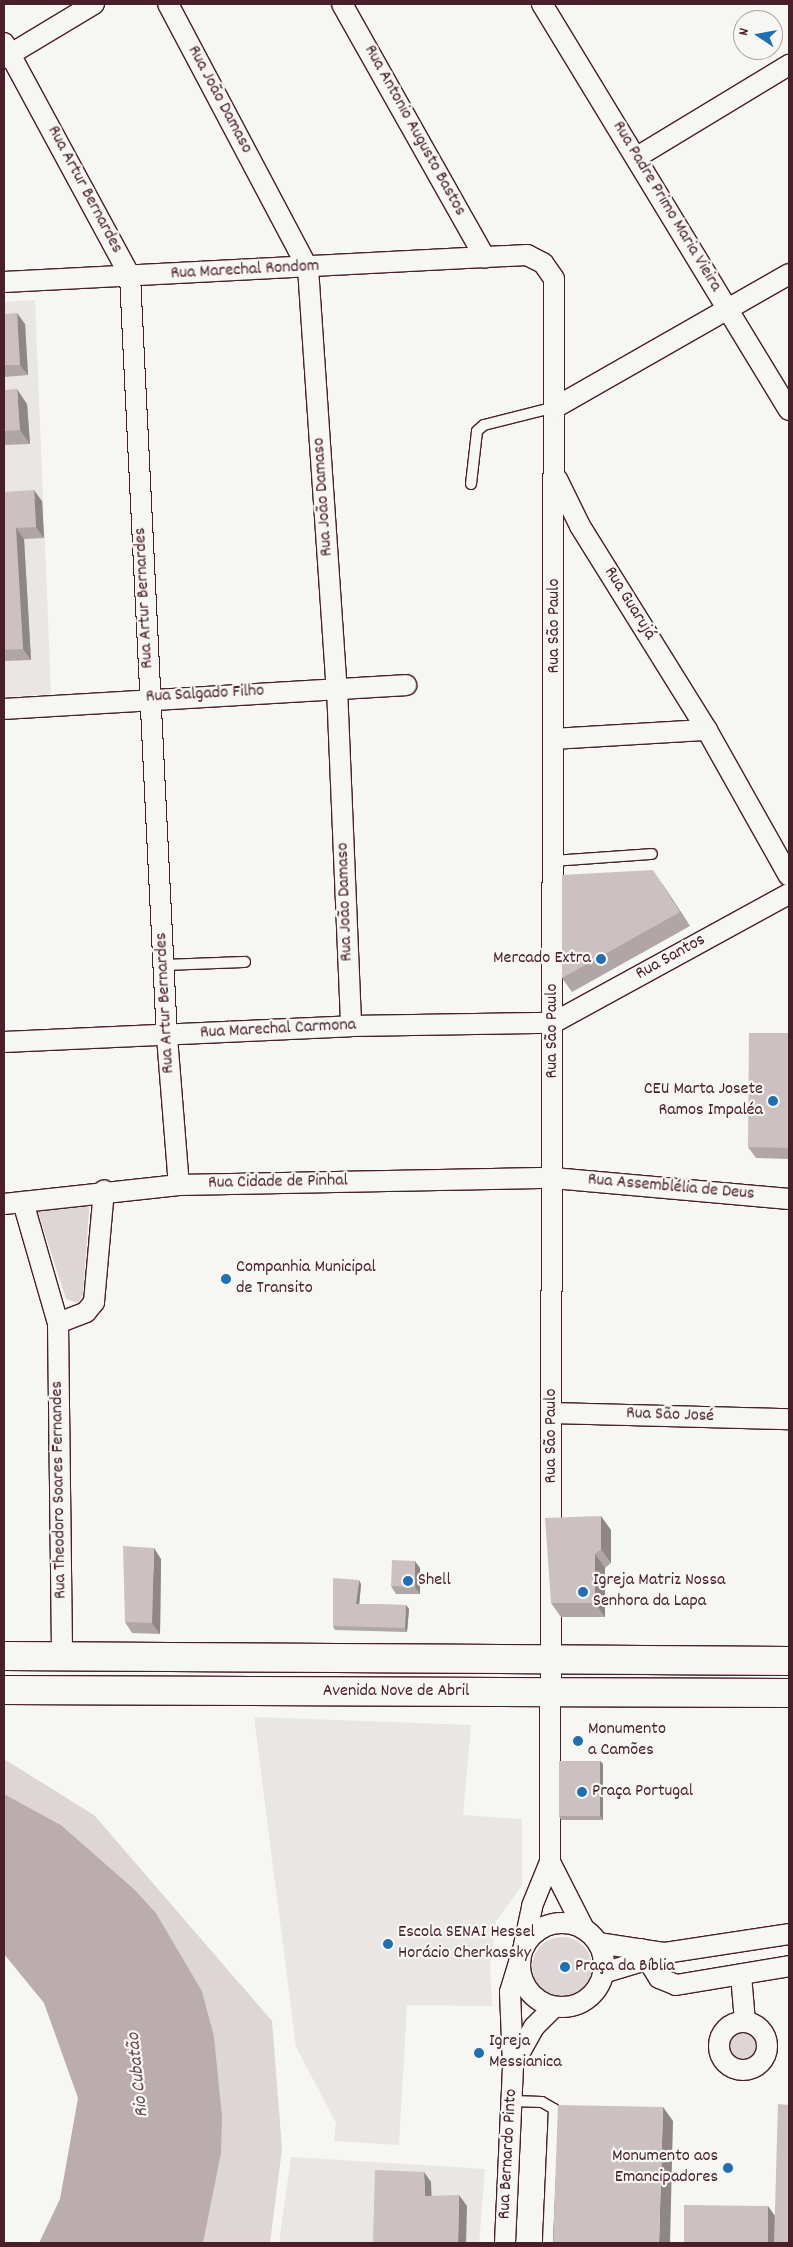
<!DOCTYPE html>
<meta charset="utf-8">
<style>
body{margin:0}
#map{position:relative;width:793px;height:2247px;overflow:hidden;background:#f6f6f2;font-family:Dekko,sans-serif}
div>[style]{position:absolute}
.built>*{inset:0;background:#e9e6e3}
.green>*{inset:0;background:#ddd6d5}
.round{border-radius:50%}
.water>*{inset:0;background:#bbadae}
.roads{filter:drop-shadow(1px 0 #4a1f2b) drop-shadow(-1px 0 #4a1f2b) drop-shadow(0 1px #4a1f2b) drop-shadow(0 -1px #4a1f2b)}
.lane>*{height:10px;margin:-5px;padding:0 5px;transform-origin:5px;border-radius:5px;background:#f6f6f2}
.street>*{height:20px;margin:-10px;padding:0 10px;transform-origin:10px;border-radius:10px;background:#f6f6f2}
.street>.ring{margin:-10px;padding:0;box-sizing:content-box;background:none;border:20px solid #f6f6f2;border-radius:50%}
.secondary>*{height:28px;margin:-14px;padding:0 14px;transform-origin:14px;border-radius:14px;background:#f6f6f2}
.wall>*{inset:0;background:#afa6a5}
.shaded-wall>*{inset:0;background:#8f8786}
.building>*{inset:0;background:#ccc1c0}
.dots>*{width:14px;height:14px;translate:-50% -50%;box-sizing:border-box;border:2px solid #f6f6f2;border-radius:50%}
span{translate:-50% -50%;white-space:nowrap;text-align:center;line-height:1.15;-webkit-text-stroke:4.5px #f6f6f2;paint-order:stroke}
.street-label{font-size:18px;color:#4a1f2b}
.poi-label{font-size:18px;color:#4a1f2b}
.right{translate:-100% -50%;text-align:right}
.left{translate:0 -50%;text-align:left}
.water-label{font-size:19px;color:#6c4a52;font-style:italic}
.frame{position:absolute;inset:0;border:5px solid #4a1f2b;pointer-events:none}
.north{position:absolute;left:733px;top:10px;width:50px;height:50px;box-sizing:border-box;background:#f6f6f2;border:1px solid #b1a0a2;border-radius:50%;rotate:282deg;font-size:14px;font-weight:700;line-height:20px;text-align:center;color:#4a1f2b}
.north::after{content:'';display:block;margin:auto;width:18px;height:22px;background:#1f6fb2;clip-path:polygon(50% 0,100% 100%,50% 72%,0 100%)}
</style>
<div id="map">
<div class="built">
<i style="clip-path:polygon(35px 300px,51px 694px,4px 697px,4px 302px)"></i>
<i style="clip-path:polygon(254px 1717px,471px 1725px,463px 1815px,522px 1819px,522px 1886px,496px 1921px,490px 1966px,492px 2006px,407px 2005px,399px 2145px,334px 2141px,336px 2123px,296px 2047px)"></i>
<i style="clip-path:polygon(291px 2157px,485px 2169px,479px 2243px,279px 2243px)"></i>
</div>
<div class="green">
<i style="clip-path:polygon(90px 1198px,83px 1294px,78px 1303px,66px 1299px,36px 1206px)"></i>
<i style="clip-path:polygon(4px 1759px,94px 1815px,272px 2021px,282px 2149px,270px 2243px,203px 2243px,222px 2115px,214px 2036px,202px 1991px,156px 1913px,134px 1889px,61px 1825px,4px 1794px)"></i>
<i class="round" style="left:532px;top:1937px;width:60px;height:60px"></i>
<i class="round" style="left:728px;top:2032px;width:28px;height:28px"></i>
</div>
<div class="water">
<i style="clip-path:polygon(4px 1794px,61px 1825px,134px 1889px,156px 1913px,202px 1991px,214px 2036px,222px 2115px,221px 2153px,203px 2243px,39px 2243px,60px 2199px,78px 2098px,44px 2003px,4px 1954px)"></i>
</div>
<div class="roads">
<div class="lane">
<i style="left:471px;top:484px;width:53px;rotate:-83.5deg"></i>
<i style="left:477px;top:431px;width:9px;rotate:-41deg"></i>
<i style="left:484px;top:425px;width:73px;rotate:-14.2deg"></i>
<i style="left:554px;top:861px;width:98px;rotate:-4.1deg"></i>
<i style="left:163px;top:965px;width:82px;rotate:-2.1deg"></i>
<i style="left:512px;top:2101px;width:30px;rotate:2deg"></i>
<i style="left:542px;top:2102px;width:14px;rotate:30deg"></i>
<i style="left:554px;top:2109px;width:134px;rotate:92.6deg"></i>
</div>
<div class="street">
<i style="left:168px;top:4px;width:299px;rotate:62.1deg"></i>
<i style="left:308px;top:268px;width:421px;rotate:86.1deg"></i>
<i style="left:337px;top:688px;width:338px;rotate:87.6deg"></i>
<i style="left:342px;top:4px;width:291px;rotate:60.6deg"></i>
<i style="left:542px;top:4px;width:475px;rotate:58.7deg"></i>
<i style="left:4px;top:43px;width:265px;rotate:61.6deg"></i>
<i style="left:130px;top:276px;width:762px;rotate:87.22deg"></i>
<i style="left:167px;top:1037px;width:148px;rotate:85.4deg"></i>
<i style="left:4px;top:58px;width:105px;rotate:-31deg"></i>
<i style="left:637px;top:157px;width:178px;rotate:-31.2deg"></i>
<i style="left:4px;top:282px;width:524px;rotate:-2.96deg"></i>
<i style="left:527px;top:255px;width:18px;rotate:27deg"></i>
<i style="left:543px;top:263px;width:19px;rotate:55deg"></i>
<i style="left:554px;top:279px;width:1583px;rotate:90.14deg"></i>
<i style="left:550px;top:1862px;width:75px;rotate:63.1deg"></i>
<i style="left:556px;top:407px;width:268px;rotate:-29.7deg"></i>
<i style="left:557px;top:479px;width:52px;rotate:63.9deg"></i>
<i style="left:580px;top:526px;width:240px;rotate:58.1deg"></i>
<i style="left:707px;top:730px;width:167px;rotate:60.7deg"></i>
<i style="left:4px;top:709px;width:403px;rotate:-3.4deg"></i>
<i style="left:554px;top:739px;width:153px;rotate:-3.4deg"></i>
<i style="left:4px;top:1042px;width:347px;rotate:-2.6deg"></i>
<i style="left:351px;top:1026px;width:202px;rotate:-0.9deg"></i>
<i style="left:553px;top:1023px;width:269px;rotate:-28.7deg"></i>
<i style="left:23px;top:1202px;width:126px;rotate:73.9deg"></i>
<i style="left:58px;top:1323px;width:333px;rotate:89.3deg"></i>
<i style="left:4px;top:1204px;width:176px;rotate:-6.2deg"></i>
<i style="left:179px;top:1185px;width:374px;rotate:-1.1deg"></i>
<i style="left:553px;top:1178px;width:237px;rotate:5.1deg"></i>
<i style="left:58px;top:1323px;width:30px;rotate:-21deg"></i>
<i style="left:86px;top:1312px;width:13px;rotate:-51deg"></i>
<i style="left:94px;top:1302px;width:112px;rotate:-84.9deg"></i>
<i style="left:552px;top:1413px;width:237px;rotate:1.5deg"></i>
<i class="ring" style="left:520px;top:1923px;width:64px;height:64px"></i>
<i style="left:598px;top:1943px;width:68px;rotate:8.5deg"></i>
<i style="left:665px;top:1953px;width:125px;rotate:-8.7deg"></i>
<i style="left:524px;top:1945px;width:40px;rotate:-78deg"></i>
<i style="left:532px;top:1906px;width:48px;rotate:-67.8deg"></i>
<i style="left:641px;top:1949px;width:34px;rotate:58deg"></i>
<i style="left:659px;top:1978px;width:18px;rotate:22deg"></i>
<i style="left:676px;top:1985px;width:115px;rotate:-9.5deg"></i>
<i style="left:603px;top:1973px;width:59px;rotate:-16.9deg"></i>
<i style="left:741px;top:1975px;width:47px;rotate:85.1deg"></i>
<i class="ring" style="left:719px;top:2022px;width:28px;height:28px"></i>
<i style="left:514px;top:2063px;width:41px;rotate:-60.9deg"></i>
<i style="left:534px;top:2027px;width:28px;rotate:-45deg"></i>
<i style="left:505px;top:2243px;width:179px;rotate:-87.4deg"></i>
<i style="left:513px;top:2064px;width:72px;rotate:-92.4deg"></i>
<i style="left:510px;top:1992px;width:34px;rotate:-73deg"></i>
</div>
<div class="secondary">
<i style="left:4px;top:1656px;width:785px;rotate:0.36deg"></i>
<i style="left:4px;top:1690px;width:785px;rotate:0.22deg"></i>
</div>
</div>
<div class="wall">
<i style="clip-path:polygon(4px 314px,25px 324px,28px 375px,4px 377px)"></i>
<i style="clip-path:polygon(4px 390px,27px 404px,30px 444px,4px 445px)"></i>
<i style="clip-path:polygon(4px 492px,42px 501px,44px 538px,24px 539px,31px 660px,4px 661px)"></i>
<i style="clip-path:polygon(663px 885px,690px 926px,572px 992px,562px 978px)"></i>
<i style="clip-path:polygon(789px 1033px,789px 1159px,756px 1158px,748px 1147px)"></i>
<i style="clip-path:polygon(611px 1530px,611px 1563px,605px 1568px,605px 1617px,561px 1617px,551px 1603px)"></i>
<i style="clip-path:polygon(161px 1559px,160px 1634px,132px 1633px,125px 1622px)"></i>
<i style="clip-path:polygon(420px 1568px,420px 1594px,396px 1594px,391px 1586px)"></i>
<i style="clip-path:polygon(361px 1584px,359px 1604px,406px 1605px,409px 1609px,407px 1632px,335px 1630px,333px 1626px)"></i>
<i style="clip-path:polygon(600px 1761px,603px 1764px,603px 1820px,561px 1820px,559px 1816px)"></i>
</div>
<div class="shaded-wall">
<i style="clip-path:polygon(17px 313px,25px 324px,28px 375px,20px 365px)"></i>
<i style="clip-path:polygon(17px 389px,27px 404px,30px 444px,20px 430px)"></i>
<i style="clip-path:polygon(34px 490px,42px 501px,44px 538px,36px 527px)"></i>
<i style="clip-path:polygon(16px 528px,24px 539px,31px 660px,23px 649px)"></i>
<i style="clip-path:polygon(653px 870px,663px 885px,690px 926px,680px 912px)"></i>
<i style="clip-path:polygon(601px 1516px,611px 1530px,611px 1563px,601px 1549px)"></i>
<i style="clip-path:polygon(154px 1548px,161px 1559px,160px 1634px,152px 1623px)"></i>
<i style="clip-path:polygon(595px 1554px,605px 1568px,605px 1617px,595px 1603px)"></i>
<i style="clip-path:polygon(415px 1561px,420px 1568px,420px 1594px,415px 1587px)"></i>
<i style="clip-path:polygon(359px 1580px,361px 1584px,359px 1608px,356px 1604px)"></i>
<i style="clip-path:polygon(406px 1605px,409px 1609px,407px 1632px,405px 1628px)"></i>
<i style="clip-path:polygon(600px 1761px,603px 1764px,603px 1820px,600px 1816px)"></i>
<i style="clip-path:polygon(663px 2107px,673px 2121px,670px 2243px,659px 2243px)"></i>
<i style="clip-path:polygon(424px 2172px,431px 2182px,432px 2207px,425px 2196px)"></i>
<i style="clip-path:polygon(459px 2195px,467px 2206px,466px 2243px,458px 2243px)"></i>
<i style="clip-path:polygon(768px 2206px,778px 2220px,778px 2243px,768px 2243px)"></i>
</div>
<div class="building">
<i style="clip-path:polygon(17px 313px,20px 365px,4px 365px,4px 314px)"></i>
<i style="clip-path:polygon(17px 389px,20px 430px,4px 431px,4px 390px)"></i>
<i style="clip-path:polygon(34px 490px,36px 527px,16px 528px,23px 649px,4px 650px,4px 492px)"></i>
<i style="clip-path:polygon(653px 870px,680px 912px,562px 978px,562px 875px)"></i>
<i style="clip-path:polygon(749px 1033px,789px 1033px,789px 1148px,748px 1147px)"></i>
<i style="clip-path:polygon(601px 1516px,601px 1549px,595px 1554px,595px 1603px,551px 1603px,545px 1518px)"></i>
<i style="clip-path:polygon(123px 1546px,154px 1548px,152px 1623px,125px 1622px)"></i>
<i style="clip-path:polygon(392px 1560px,415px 1561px,415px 1587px,391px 1586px)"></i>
<i style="clip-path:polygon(333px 1578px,359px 1580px,356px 1604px,406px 1605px,405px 1628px,333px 1626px)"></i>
<i style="clip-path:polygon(559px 1761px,600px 1761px,600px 1816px,559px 1816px)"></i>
<i style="clip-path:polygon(778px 2104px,789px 2105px,789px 2243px,774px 2243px)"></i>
<i style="clip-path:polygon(558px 2105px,663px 2107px,659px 2243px,553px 2243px)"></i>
<i style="clip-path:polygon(375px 2170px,424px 2172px,425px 2196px,459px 2195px,458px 2243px,373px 2243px)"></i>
<i style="clip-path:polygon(684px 2205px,768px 2206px,768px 2243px,684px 2243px)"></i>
</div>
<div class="dots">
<i style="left:601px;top:959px;background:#1f6fb2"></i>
<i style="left:773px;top:1101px;background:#1f6fb2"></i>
<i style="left:226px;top:1279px;background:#1f6fb2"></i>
<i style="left:408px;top:1581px;background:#1f6fb2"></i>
<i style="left:583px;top:1592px;background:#1f6fb2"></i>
<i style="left:578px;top:1741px;background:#1f6fb2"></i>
<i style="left:582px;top:1792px;background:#1f6fb2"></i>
<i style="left:388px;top:1944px;background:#1f6fb2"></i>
<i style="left:565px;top:1967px;background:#1f6fb2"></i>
<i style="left:479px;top:2053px;background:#1f6fb2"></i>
<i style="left:728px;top:2168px;background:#1f6fb2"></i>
</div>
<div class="street-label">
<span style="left:219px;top:100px;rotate:62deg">Rua João Damaso</span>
<span style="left:414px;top:131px;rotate:61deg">Rua Antonio Augusto Bastos</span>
<span style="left:84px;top:190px;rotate:62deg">Rua Artur Bernardes</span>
<span style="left:666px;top:207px;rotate:59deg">Rua Padre Primo Maria Vieira</span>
<span style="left:245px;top:271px;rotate:-3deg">Rua Marechal Rondom</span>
<span style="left:324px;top:497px;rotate:-94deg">Rua João Damaso</span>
<span style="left:145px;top:598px;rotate:-93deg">Rua Artur Bernardes</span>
<span style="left:629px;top:604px;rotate:58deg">Rua Guarujá</span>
<span style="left:555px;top:626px;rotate:-90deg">Rua São Paulo</span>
<span style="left:205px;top:695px;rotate:-3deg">Rua Salgado Filho</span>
<span style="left:346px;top:902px;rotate:-92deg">Rua João Damaso</span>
<span style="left:671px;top:958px;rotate:-29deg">Rua Santos</span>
<span style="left:166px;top:1003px;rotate:-93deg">Rua Artur Bernardes</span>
<span style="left:278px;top:1030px;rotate:-3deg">Rua Marechal Carmona</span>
<span style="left:553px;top:1031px;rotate:-90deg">Rua São Paulo</span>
<span style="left:278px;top:1183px;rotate:-1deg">Rua Cidade de Pinhal</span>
<span style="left:671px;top:1188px;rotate:5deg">Rua Assemblélia de Deus</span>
<span style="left:670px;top:1416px;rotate:2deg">Rua São José</span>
<span style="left:552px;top:1436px;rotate:-90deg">Rua São Paulo</span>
<span style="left:60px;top:1490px;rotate:-91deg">Rua Theodoro Soares Fernandes</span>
<span style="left:396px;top:1692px">Avenida Nove de Abril</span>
<span style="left:509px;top:2154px;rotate:-87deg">Rua Bernardo Pinto</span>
</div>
<div class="poi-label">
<span class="right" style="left:591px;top:959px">Mercado Extra</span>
<span class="right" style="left:763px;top:1101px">CEU Marta Josete<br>Ramos Impaléa</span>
<span class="left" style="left:236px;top:1279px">Companhia Municipal<br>de Transito</span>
<span class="left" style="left:418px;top:1581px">Shell</span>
<span class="left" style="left:593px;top:1592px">Igreja Matriz Nossa<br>Senhora da Lapa</span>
<span class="left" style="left:588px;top:1741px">Monumento<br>a Camões</span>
<span class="left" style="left:592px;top:1792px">Praça Portugal</span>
<span class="left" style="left:398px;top:1944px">Escola SENAI Hessel<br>Horácio Cherkassky</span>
<span class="left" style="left:575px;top:1967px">Praça da Bíblia</span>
<span class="left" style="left:489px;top:2053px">Igreja<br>Messianica</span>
<span class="right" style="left:718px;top:2168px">Monumento aos<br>Emancipadores</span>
</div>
<div class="water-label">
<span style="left:139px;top:2075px;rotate:-96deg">Rio Cubatão</span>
</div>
<div class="frame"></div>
<div class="north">N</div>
</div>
